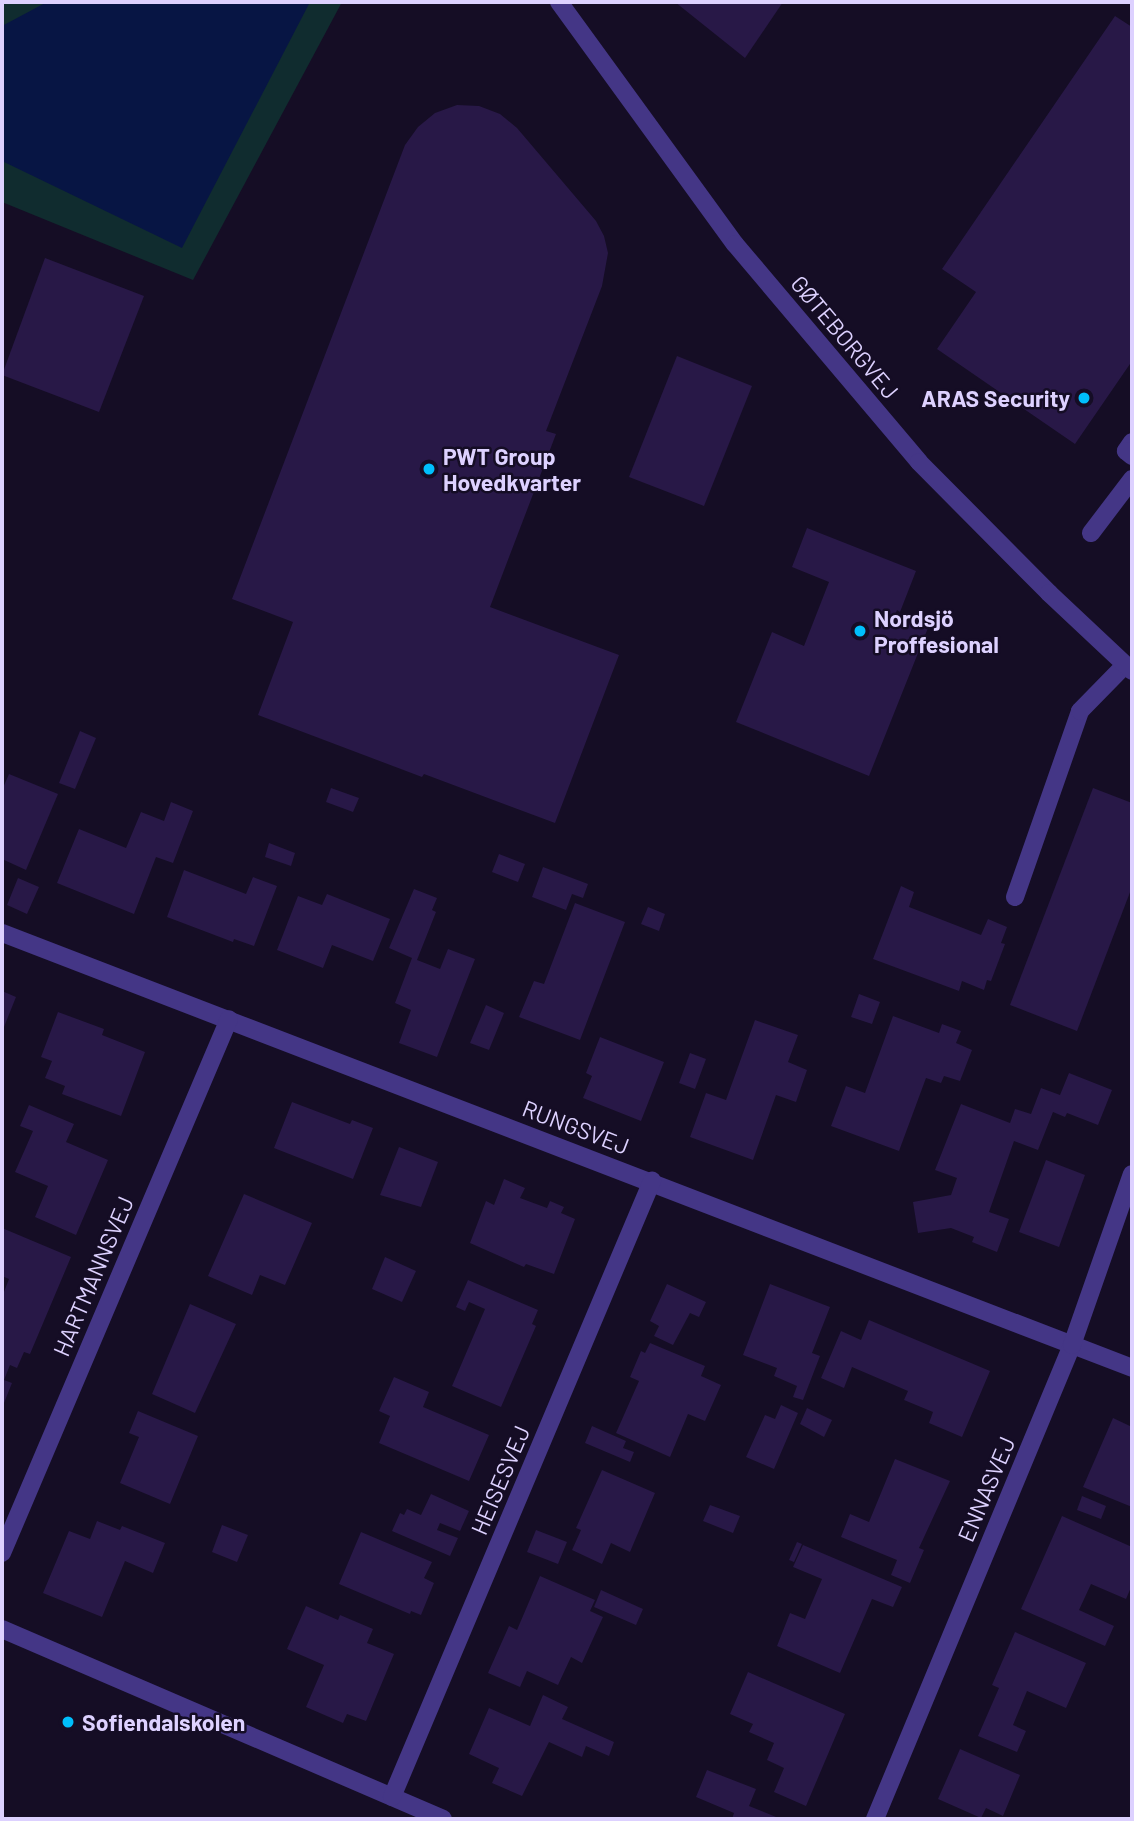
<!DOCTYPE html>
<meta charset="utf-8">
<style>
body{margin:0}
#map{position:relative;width:1134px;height:1821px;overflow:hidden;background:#150d25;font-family:Barlow,sans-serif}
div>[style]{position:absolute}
.green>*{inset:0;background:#102c2f}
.water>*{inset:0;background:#071544}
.building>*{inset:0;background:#281847}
.service>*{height:18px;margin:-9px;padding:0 9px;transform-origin:9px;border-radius:9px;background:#443686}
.minor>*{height:18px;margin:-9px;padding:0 9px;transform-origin:9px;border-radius:9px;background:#443686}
.tertiary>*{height:18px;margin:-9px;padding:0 9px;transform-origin:9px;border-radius:9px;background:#443686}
.dots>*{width:19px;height:19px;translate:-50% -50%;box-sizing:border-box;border:4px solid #150d25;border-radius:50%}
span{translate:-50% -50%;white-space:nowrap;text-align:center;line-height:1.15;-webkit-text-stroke:5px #150d25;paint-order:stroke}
.street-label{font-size:23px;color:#ddd1ff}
.poi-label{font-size:23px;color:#ddd1ff;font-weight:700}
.right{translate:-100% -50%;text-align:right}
.left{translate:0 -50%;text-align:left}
.frame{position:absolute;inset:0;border:4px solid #ddd1ff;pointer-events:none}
</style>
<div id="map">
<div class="green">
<i style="clip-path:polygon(2px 2px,342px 2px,193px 280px,2px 202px)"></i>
</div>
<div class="water">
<i style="clip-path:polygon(47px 2px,310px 2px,182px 248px,2px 161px,2px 26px)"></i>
</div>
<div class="building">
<i style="clip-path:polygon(675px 2px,783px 2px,745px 58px)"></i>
<i style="clip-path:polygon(1115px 16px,1132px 27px,1132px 361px,1075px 444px,937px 349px,976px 292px,942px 269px)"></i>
<i style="clip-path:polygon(457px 105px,479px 106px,500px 114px,517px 128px,596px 221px,604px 236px,608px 253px,602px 286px,546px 431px,556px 434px,490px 607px,619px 655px,555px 823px,424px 774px,422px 777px,258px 715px,293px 622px,232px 599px,405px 145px,418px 127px,435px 113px)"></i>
<i style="clip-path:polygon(45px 258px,144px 296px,99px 412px,2px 375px)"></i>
<i style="clip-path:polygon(677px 356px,752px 386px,704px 506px,629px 477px)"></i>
<i style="clip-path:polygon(807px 528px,916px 571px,900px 612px,897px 610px,895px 615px,928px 628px,869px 776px,736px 722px,772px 632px,804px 646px,829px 582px,792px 567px)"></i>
<i style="clip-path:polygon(80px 731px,96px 738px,75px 789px,59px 783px)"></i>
<i style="clip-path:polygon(9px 774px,58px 794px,26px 870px,2px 859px,2px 790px)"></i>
<i style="clip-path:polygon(331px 788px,359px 798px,353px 812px,326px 802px)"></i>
<i style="clip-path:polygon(1093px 788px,1132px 803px,1132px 887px,1077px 1031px,1010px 1005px)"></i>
<i style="clip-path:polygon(171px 802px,193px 811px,173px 863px,156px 857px,134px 914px,57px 883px,79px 829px,126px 848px,141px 812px,164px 821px)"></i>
<i style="clip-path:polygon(269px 843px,295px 853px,291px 866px,265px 857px)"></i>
<i style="clip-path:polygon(499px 854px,525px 864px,518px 882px,492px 872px)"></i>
<i style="clip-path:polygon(543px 867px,588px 884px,583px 898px,572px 894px,566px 910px,532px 897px)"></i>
<i style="clip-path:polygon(184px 870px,246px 894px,253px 877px,277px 886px,254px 946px,234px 939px,233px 942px,167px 917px)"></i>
<i style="clip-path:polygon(18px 878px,39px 887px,27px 914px,7px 905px)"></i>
<i style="clip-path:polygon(901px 886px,914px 892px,909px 907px,981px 935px,988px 919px,1007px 927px,1001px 943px,1005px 944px,991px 981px,987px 980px,984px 990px,962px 981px,959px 991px,873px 959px)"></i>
<i style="clip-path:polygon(414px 889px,437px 898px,432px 910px,436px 912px,417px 960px,440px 969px,448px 949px,475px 959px,437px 1057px,399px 1043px,411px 1010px,395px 1003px,412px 958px,389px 948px)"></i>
<i style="clip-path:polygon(327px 894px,390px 919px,373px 961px,332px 945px,323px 968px,277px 950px,298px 896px,322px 905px)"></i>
<i style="clip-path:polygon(575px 903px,625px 922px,580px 1040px,519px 1017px,534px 981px,544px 984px)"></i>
<i style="clip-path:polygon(648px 907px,665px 914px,659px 931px,641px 924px)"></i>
<i style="clip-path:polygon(2px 991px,16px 997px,2px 1032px)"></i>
<i style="clip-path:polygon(859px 994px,880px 1002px,872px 1024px,851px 1017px)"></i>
<i style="clip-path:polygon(486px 1005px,504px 1013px,489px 1050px,470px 1043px)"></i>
<i style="clip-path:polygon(58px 1012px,104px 1029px,102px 1035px,145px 1052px,121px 1116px,62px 1094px,65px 1086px,45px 1078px,52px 1061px,41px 1057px)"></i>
<i style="clip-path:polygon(893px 1016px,939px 1033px,942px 1024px,961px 1031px,956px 1043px,972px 1050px,960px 1081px,944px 1076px,941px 1083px,926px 1078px,899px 1151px,831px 1126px,846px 1086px,865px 1093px)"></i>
<i style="clip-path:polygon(755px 1020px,798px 1035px,788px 1062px,807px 1070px,796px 1102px,776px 1095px,753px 1160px,690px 1137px,706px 1093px,726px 1100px)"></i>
<i style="clip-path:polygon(600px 1037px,664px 1062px,641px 1121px,583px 1098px,592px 1076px,586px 1073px)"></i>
<i style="clip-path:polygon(690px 1053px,706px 1059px,695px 1089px,679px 1083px)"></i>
<i style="clip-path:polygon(1069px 1073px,1112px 1090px,1098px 1125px,1067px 1113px,1065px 1117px,1053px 1112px,1038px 1150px,1014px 1141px,989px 1212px,1009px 1219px,997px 1252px,972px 1242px,974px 1237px,951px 1228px,918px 1233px,913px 1202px,951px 1195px,957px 1178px,935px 1170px,961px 1104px,1010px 1123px,1015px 1109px,1031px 1114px,1041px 1088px,1060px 1095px)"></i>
<i style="clip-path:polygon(292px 1102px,350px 1124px,352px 1120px,373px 1128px,353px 1179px,274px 1148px)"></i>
<i style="clip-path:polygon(29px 1105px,74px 1124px,66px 1142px,108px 1160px,76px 1235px,35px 1217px,48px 1186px,15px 1172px,33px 1131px,20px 1126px)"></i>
<i style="clip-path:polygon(399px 1147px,438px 1162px,421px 1207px,380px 1195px)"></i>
<i style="clip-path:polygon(1046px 1160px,1085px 1175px,1059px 1247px,1019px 1232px)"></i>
<i style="clip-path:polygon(504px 1179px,525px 1188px,520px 1198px,547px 1208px,550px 1201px,564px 1207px,561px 1213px,575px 1219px,554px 1274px,526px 1264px,524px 1267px,470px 1243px,486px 1201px,494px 1205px)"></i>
<i style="clip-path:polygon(244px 1194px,312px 1223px,285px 1285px,260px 1275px,252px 1295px,208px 1276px)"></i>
<i style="clip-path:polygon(2px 1228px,71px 1257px,30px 1354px,24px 1352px,17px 1368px,10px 1365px,4px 1380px,12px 1383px,2px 1408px,2px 1297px,9px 1279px,2px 1276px)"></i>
<i style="clip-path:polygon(385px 1257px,416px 1271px,402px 1302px,372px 1289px)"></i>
<i style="clip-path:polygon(468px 1280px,538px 1310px,532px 1324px,536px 1326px,501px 1407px,452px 1386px,485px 1309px,469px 1302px,465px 1311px,456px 1307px)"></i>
<i style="clip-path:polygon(667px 1284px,706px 1302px,699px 1317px,690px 1313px,673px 1345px,654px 1336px,659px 1326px,650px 1321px)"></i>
<i style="clip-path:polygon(770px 1284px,830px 1307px,812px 1353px,820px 1356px,803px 1400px,793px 1397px,797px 1386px,774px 1376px,777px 1368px,743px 1355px)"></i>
<i style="clip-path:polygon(190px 1304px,236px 1324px,195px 1413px,152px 1394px)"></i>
<i style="clip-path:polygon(869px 1320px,990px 1371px,962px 1437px,929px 1423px,933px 1412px,904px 1400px,908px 1391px,852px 1367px,844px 1388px,821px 1378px,841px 1331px,861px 1340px)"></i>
<i style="clip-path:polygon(650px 1343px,705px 1366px,701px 1376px,721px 1385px,705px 1421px,688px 1414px,670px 1457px,616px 1433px,639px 1381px,630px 1377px,641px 1351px,645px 1353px)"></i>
<i style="clip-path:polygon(394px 1377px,429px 1392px,423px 1407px,489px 1435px,469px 1481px,379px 1443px,390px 1416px,379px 1411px)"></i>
<i style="clip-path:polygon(781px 1405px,798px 1413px,774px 1469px,746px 1457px,765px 1415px,775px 1419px)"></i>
<i style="clip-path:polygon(807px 1408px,832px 1420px,824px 1437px,800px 1424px)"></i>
<i style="clip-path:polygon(138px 1411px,198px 1436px,170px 1504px,120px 1483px,139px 1437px,129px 1433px)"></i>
<i style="clip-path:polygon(1113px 1418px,1132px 1427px,1132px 1507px,1083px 1487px)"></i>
<i style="clip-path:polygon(592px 1426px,626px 1441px,623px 1448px,634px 1452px,630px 1462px,585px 1443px)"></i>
<i style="clip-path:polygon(895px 1459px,950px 1481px,919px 1548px,924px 1550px,910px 1583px,891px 1575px,897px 1560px,841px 1537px,850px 1514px,869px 1522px)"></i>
<i style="clip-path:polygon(602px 1470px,655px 1493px,630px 1552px,611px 1543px,602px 1564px,572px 1550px,581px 1530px,576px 1528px)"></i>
<i style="clip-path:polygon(431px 1494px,469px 1511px,460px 1531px,440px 1523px,437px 1530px,458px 1538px,450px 1556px,392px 1531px,400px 1513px,404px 1515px,407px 1509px,421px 1515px)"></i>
<i style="clip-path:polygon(1082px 1496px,1106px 1506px,1101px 1519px,1077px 1510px)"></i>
<i style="clip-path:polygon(710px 1505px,740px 1516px,733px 1533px,703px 1521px)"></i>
<i style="clip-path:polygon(1062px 1516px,1132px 1547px,1132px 1585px,1126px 1599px,1091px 1584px,1079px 1610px,1114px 1626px,1105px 1646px,1021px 1609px)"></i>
<i style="clip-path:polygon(97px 1521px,120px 1530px,122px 1526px,165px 1543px,153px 1573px,125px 1561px,102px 1617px,43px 1593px,69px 1531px,90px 1539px)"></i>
<i style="clip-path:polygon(222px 1525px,248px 1535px,237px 1562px,212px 1552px)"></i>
<i style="clip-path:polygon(536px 1530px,567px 1542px,558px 1564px,527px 1552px)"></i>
<i style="clip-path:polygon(361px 1532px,432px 1562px,424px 1578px,434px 1583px,421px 1615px,411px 1611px,410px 1614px,339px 1584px)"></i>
<i style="clip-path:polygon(797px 1542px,802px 1544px,794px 1562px,789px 1560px)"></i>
<i style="clip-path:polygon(803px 1545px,902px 1587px,893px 1607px,872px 1599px,840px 1673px,777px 1646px,790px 1613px,805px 1619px,822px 1579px,793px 1567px)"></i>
<i style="clip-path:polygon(540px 1576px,595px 1600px,590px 1611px,603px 1617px,582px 1663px,571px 1657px,558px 1685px,527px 1671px,520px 1687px,488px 1673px,509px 1626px,517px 1630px)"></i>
<i style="clip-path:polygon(601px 1590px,643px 1609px,636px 1625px,594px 1607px)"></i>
<i style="clip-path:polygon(306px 1606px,338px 1620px,340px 1615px,373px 1629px,367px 1643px,394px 1654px,366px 1721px,347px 1714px,343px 1723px,306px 1707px,324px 1665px,287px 1649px)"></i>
<i style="clip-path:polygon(1015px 1632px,1086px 1663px,1066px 1708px,1027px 1691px,1013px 1725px,1026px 1731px,1017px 1752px,978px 1736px,999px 1688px,992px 1685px)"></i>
<i style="clip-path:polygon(748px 1672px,845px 1714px,806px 1806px,774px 1792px,784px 1768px,767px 1760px,774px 1743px,749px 1732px,753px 1724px,730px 1714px)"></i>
<i style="clip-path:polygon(543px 1695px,568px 1707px,562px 1719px,614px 1742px,609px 1756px,586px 1746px,582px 1757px,549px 1742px,522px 1796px,492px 1783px,499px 1768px,469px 1754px,489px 1708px,530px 1726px)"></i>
<i style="clip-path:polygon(960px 1749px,1020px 1775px,1003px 1816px,986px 1808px,981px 1818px,938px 1799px)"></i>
<i style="clip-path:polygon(707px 1770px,756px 1789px,749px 1806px,781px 1819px,732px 1819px,734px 1813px,696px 1797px)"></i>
</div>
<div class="service">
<i style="left:1132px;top:442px;width:11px;rotate:124deg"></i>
<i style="left:1126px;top:451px;width:8px;rotate:40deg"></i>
<i style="left:1091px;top:533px;width:68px;rotate:-52.8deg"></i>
<i style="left:1015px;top:897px;width:197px;rotate:-70.7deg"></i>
<i style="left:1080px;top:711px;width:64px;rotate:-45.6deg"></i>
</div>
<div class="minor">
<i style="left:2px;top:933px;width:1211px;rotate:21.05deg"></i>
<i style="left:2px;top:1553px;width:580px;rotate:-66.97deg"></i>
<i style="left:2px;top:1629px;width:480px;rotate:23.3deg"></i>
<i style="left:392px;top:1797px;width:669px;rotate:-67.12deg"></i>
<i style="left:875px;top:1819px;width:513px;rotate:-67.43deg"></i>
<i style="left:1072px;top:1345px;width:181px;rotate:-70.7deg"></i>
</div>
<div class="tertiary">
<i style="left:559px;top:2px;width:299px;rotate:54deg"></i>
<i style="left:735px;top:244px;width:285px;rotate:49.8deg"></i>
<i style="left:919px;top:462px;width:185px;rotate:45.2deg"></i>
<i style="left:1049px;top:593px;width:114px;rotate:43.2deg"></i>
</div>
<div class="dots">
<i style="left:1084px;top:398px;background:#00bffc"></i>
<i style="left:429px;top:469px;background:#00bffc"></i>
<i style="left:860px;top:631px;background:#00bffc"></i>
<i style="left:68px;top:1722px;background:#00bffc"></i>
</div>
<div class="street-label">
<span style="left:845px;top:337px;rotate:50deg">GØTEBORGVEJ</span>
<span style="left:576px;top:1127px;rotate:21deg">RUNGSVEJ</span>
<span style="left:93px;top:1276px;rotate:-67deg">HARTMANNSVEJ</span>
<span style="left:500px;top:1480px;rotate:-67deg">HEISESVEJ</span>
<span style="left:986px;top:1489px;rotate:-67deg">ENNASVEJ</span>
</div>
<div class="poi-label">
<span class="right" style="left:1070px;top:398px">ARAS Security</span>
<span class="left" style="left:443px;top:469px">PWT Group<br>Hovedkvarter</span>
<span class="left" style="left:874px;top:631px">Nordsjö<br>Proffesional</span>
<span class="left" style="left:82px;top:1722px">Sofiendalskolen</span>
</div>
<div class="frame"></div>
</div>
